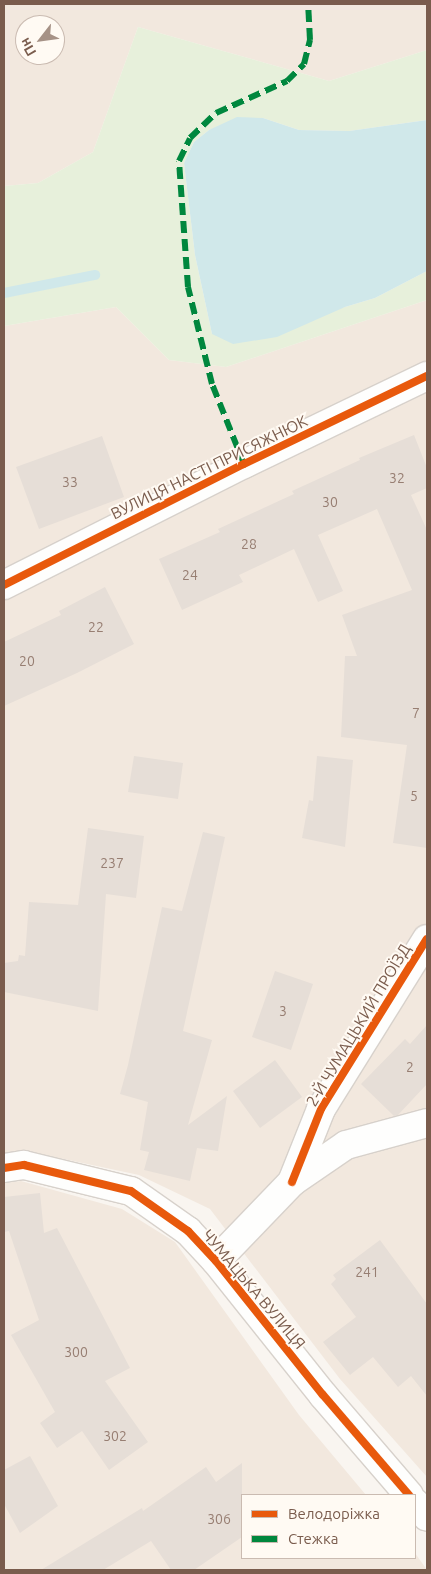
<!DOCTYPE html>
<meta charset="utf-8">
<style>
body{margin:0}
#map{position:relative;width:431px;height:1574px;overflow:hidden;background:#f9f5f0;font-family:Ubuntu,sans-serif}
div>[style]{position:absolute}
.residential>*{inset:0;background:#f2e8de}
.green>*{inset:0;background:#e7f0db}
.water>*{inset:0;background:#d0e8ea}
.stream>*{height:10px;margin:-5px;padding:0 5px;transform-origin:5px;border-radius:5px;background:#d0e8ea}
.building>*{inset:0;background:#e6ded7}
.roads{filter:drop-shadow(1px 0 #d7d1cb) drop-shadow(-1px 0 #d7d1cb) drop-shadow(0 1px #d7d1cb) drop-shadow(0 -1px #d7d1cb)}
.minor>*{height:28px;margin:-14px;padding:0 14px;transform-origin:14px;border-radius:14px;background:#fefefd}
.quiet>*{height:6px;margin-top:-3px;transform-origin:0;background:repeating-linear-gradient(90deg,#00873e 0 12px,transparent 0 18px)}
.cycleway>*{height:8px;margin:-4px;padding:0 4px;transform-origin:4px;border-radius:4px;background:#e8590c}
span{translate:-50% -50%;white-space:nowrap;text-align:center;line-height:1.15;-webkit-text-stroke:4px #fffaf3;paint-order:stroke}
.number-label{font-size:14px;color:#977e72}
.number-label span{-webkit-text-stroke-width:0}
.street-label{font-size:16px;color:#7a5c4d}
.frame{position:absolute;inset:0;border:5px solid #7a5c4d;pointer-events:none}
.legend{position:absolute;left:241px;top:1494px;width:175px;height:65px;box-sizing:border-box;background:#fffaf3;border:1px solid #cabbb1;margin:0;padding:6px 9px;list-style:none;font-size:15px;color:#7a5c4d}
.legend li{display:flex;align-items:center;gap:10px;height:25px}
.legend b{width:25px;border:1px solid #cabbb1}
.north{position:absolute;left:15px;top:15px;width:50px;height:50px;box-sizing:border-box;background:#fffaf3;border:1px solid #cabbb1;border-radius:50%;rotate:240deg;font-size:14px;font-weight:700;line-height:20px;text-align:center;color:#7a5c4d}
.north::after{content:'';display:block;margin:auto;width:18px;height:22px;background:#a69286;clip-path:polygon(50% 0,100% 100%,50% 72%,0 100%)}
</style>
<div id="map">
<div class="residential">
<i style="clip-path:polygon(evenodd,4px 4px,427px 4px,427px 50px,329px 81px,138px 27px,93px 152px,38px 183px,4px 186px,4px 4px,25px 25px,55px 25px,55px 55px,25px 55px,25px 25px)"></i>
<i style="clip-path:polygon(427px 300px,427px 1477px,340px 1379px,210px 1209px,139px 1175px,26px 1151px,4px 1154px,4px 326px,116px 307px,169px 360px,226px 367px)"></i>
<i style="clip-path:polygon(21px 1181px,122px 1209px,175px 1242px,299px 1415px,366px 1495px,242px 1495px,242px 1558px,415px 1558px,415px 1553px,427px 1570px,4px 1570px,4px 1183px)"></i>
</div>
<div class="green">
<i style="clip-path:polygon(138px 27px,329px 81px,427px 50px,427px 120px,349px 131px,299px 130px,263px 118px,209px 130px,194px 142px,184px 163px,195px 255px,212px 334px,345px 307px,375px 298px,427px 271px,427px 300px,226px 367px,169px 360px,116px 307px,4px 326px,4px 186px,38px 183px,93px 152px)"></i>
</div>
<div class="water">
<i style="clip-path:polygon(237px 117px,263px 118px,299px 130px,349px 131px,427px 120px,427px 271px,375px 298px,345px 307px,277px 337px,233px 344px,212px 334px,195px 255px,184px 163px,194px 142px,209px 130px)"></i>
</div>
<div class="stream">
<i style="left:4px;top:293px;width:93px;rotate:-11.2deg"></i>
</div>
<div class="building">
<i style="clip-path:polygon(414px 435px,427px 468px,427px 488px,411px 495px,427px 530px,427px 848px,393px 843px,407px 745px,341px 737px,345px 656px,357px 656px,342px 615px,412px 590px,377px 509px,318px 535px,343px 591px,318px 602px,294px 549px,239px 575px,243px 582px,182px 610px,159px 559px,220px 532px,218px 529px,294px 494px,292px 491px,360px 460px,359px 458px)"></i>
<i style="clip-path:polygon(102px 436px,124px 497px,39px 529px,16px 467px)"></i>
<i style="clip-path:polygon(105px 587px,134px 644px,77px 673px,4px 706px,4px 642px,61px 615px,59px 611px)"></i>
<i style="clip-path:polygon(134px 756px,183px 763px,178px 799px,128px 792px)"></i>
<i style="clip-path:polygon(317px 756px,353px 760px,345px 847px,302px 838px,309px 800px,313px 801px)"></i>
<i style="clip-path:polygon(88px 828px,144px 836px,136px 898px,106px 894px,98px 1011px,4px 992px,4px 963px,18px 961px,19px 955px,25px 956px,29px 902px,78px 905px)"></i>
<i style="clip-path:polygon(203px 832px,225px 837px,183px 1031px,212px 1040px,188px 1125px,227px 1096px,218px 1151px,197px 1148px,190px 1181px,144px 1170px,149px 1152px,140px 1150px,148px 1102px,120px 1094px,128px 1065px,162px 907px,182px 911px)"></i>
<i style="clip-path:polygon(275px 971px,313px 984px,291px 1050px,252px 1037px)"></i>
<i style="clip-path:polygon(427px 1025px,427px 1084px,398px 1115px,394px 1116px,361px 1084px,405px 1039px,410px 1044px)"></i>
<i style="clip-path:polygon(275px 1060px,302px 1097px,260px 1128px,233px 1091px)"></i>
<i style="clip-path:polygon(40px 1193px,44px 1233px,57px 1228px,130px 1368px,105px 1381px,148px 1442px,109px 1470px,82px 1431px,57px 1448px,40px 1423px,55px 1412px,11px 1335px,39px 1320px,9px 1231px,4px 1232px,4px 1197px)"></i>
<i style="clip-path:polygon(380px 1240px,427px 1304px,427px 1396px,411px 1376px,398px 1387px,373px 1357px,350px 1375px,323px 1342px,356px 1317px,331px 1284px,336px 1279px,333px 1275px)"></i>
<i style="clip-path:polygon(30px 1456px,58px 1506px,20px 1533px,4px 1504px,4px 1470px)"></i>
<i style="clip-path:polygon(242px 1463px,242px 1537px,194px 1570px,171px 1570px,151px 1541px,103px 1570px,41px 1570px,142px 1508px,143px 1511px,206px 1467px,216px 1482px)"></i>
</div>
<div class="roads">
<div class="minor">
<i style="left:4px;top:585px;width:269px;rotate:-26.8deg"></i>
<i style="left:244px;top:464px;width:203px;rotate:-25.7deg"></i>
<i style="left:4px;top:1168px;width:20px;rotate:-9deg"></i>
<i style="left:24px;top:1165px;width:110px;rotate:13.7deg"></i>
<i style="left:131px;top:1191px;width:70px;rotate:35.1deg"></i>
<i style="left:188px;top:1231px;width:41px;rotate:47deg"></i>
<i style="left:216px;top:1261px;width:171px;rotate:51.4deg"></i>
<i style="left:323px;top:1395px;width:132px;rotate:49.3deg"></i>
<i style="left:292px;top:1182px;width:79px;rotate:-68.3deg"></i>
<i style="left:321px;top:1109px;width:200px;rotate:-58.1deg"></i>
<i style="left:216px;top:1261px;width:110px;rotate:-46.1deg"></i>
<i style="left:292px;top:1182px;width:65px;rotate:-34.4deg"></i>
<i style="left:346px;top:1145px;width:84px;rotate:-15.2deg"></i>
<i style="left:415px;top:1503px;width:18px;rotate:49deg"></i>
</div>
</div>
<div class="quiet">
<i style="left:244px;top:464px;width:86px;rotate:-111.8deg"></i>
<i style="left:212px;top:384px;width:100px;rotate:-103.9deg"></i>
<i style="left:188px;top:287px;width:126px;rotate:-94.1deg"></i>
<i style="left:179px;top:161px;width:25px;rotate:-64deg"></i>
<i style="left:190px;top:138px;width:36px;rotate:-44deg"></i>
<i style="left:216px;top:113px;width:78px;rotate:-24.3deg"></i>
<i style="left:287px;top:81px;width:24px;rotate:-45deg"></i>
<i style="left:304px;top:64px;width:25px;rotate:-76deg"></i>
<i style="left:310px;top:40px;width:36px;rotate:-93deg"></i>
</div>
<div class="cycleway">
<i style="left:4px;top:585px;width:269px;rotate:-26.8deg"></i>
<i style="left:244px;top:464px;width:203px;rotate:-25.7deg"></i>
<i style="left:4px;top:1168px;width:20px;rotate:-9deg"></i>
<i style="left:24px;top:1165px;width:110px;rotate:13.7deg"></i>
<i style="left:131px;top:1191px;width:70px;rotate:35.1deg"></i>
<i style="left:188px;top:1231px;width:41px;rotate:47deg"></i>
<i style="left:216px;top:1261px;width:171px;rotate:51.4deg"></i>
<i style="left:323px;top:1395px;width:132px;rotate:49.3deg"></i>
<i style="left:292px;top:1182px;width:79px;rotate:-68.3deg"></i>
<i style="left:321px;top:1109px;width:200px;rotate:-58.1deg"></i>
</div>
<div class="number-label">
<span style="left:397px;top:478px">32</span>
<span style="left:70px;top:482px">33</span>
<span style="left:330px;top:502px">30</span>
<span style="left:249px;top:544px">28</span>
<span style="left:190px;top:575px">24</span>
<span style="left:96px;top:627px">22</span>
<span style="left:27px;top:661px">20</span>
<span style="left:416px;top:713px">7</span>
<span style="left:414px;top:796px">5</span>
<span style="left:112px;top:863px">237</span>
<span style="left:283px;top:1011px">3</span>
<span style="left:410px;top:1067px">2</span>
<span style="left:367px;top:1272px">241</span>
<span style="left:76px;top:1352px">300</span>
<span style="left:115px;top:1436px">302</span>
<span style="left:219px;top:1519px">306</span>
</div>
<div class="street-label">
<span style="left:209px;top:467px;rotate:-26deg">ВУЛИЦЯ НАСТІ ПРИСЯЖНЮК</span>
<span style="left:358px;top:1025px;rotate:-59deg">2-Й ЧУМАЦЬКИЙ ПРОЇЗД</span>
<span style="left:254px;top:1289px;rotate:50deg">ЧУМАЦЬКА ВУЛИЦЯ</span>
</div>
<div class="frame"></div>
<ul class="legend">
<li><b style="height:6px;background:#e8590c"></b>Велодоріжка</li>
<li><b style="height:6px;background:#00873e"></b>Стежка</li>
</ul>
<div class="north">Пн</div>
</div>
